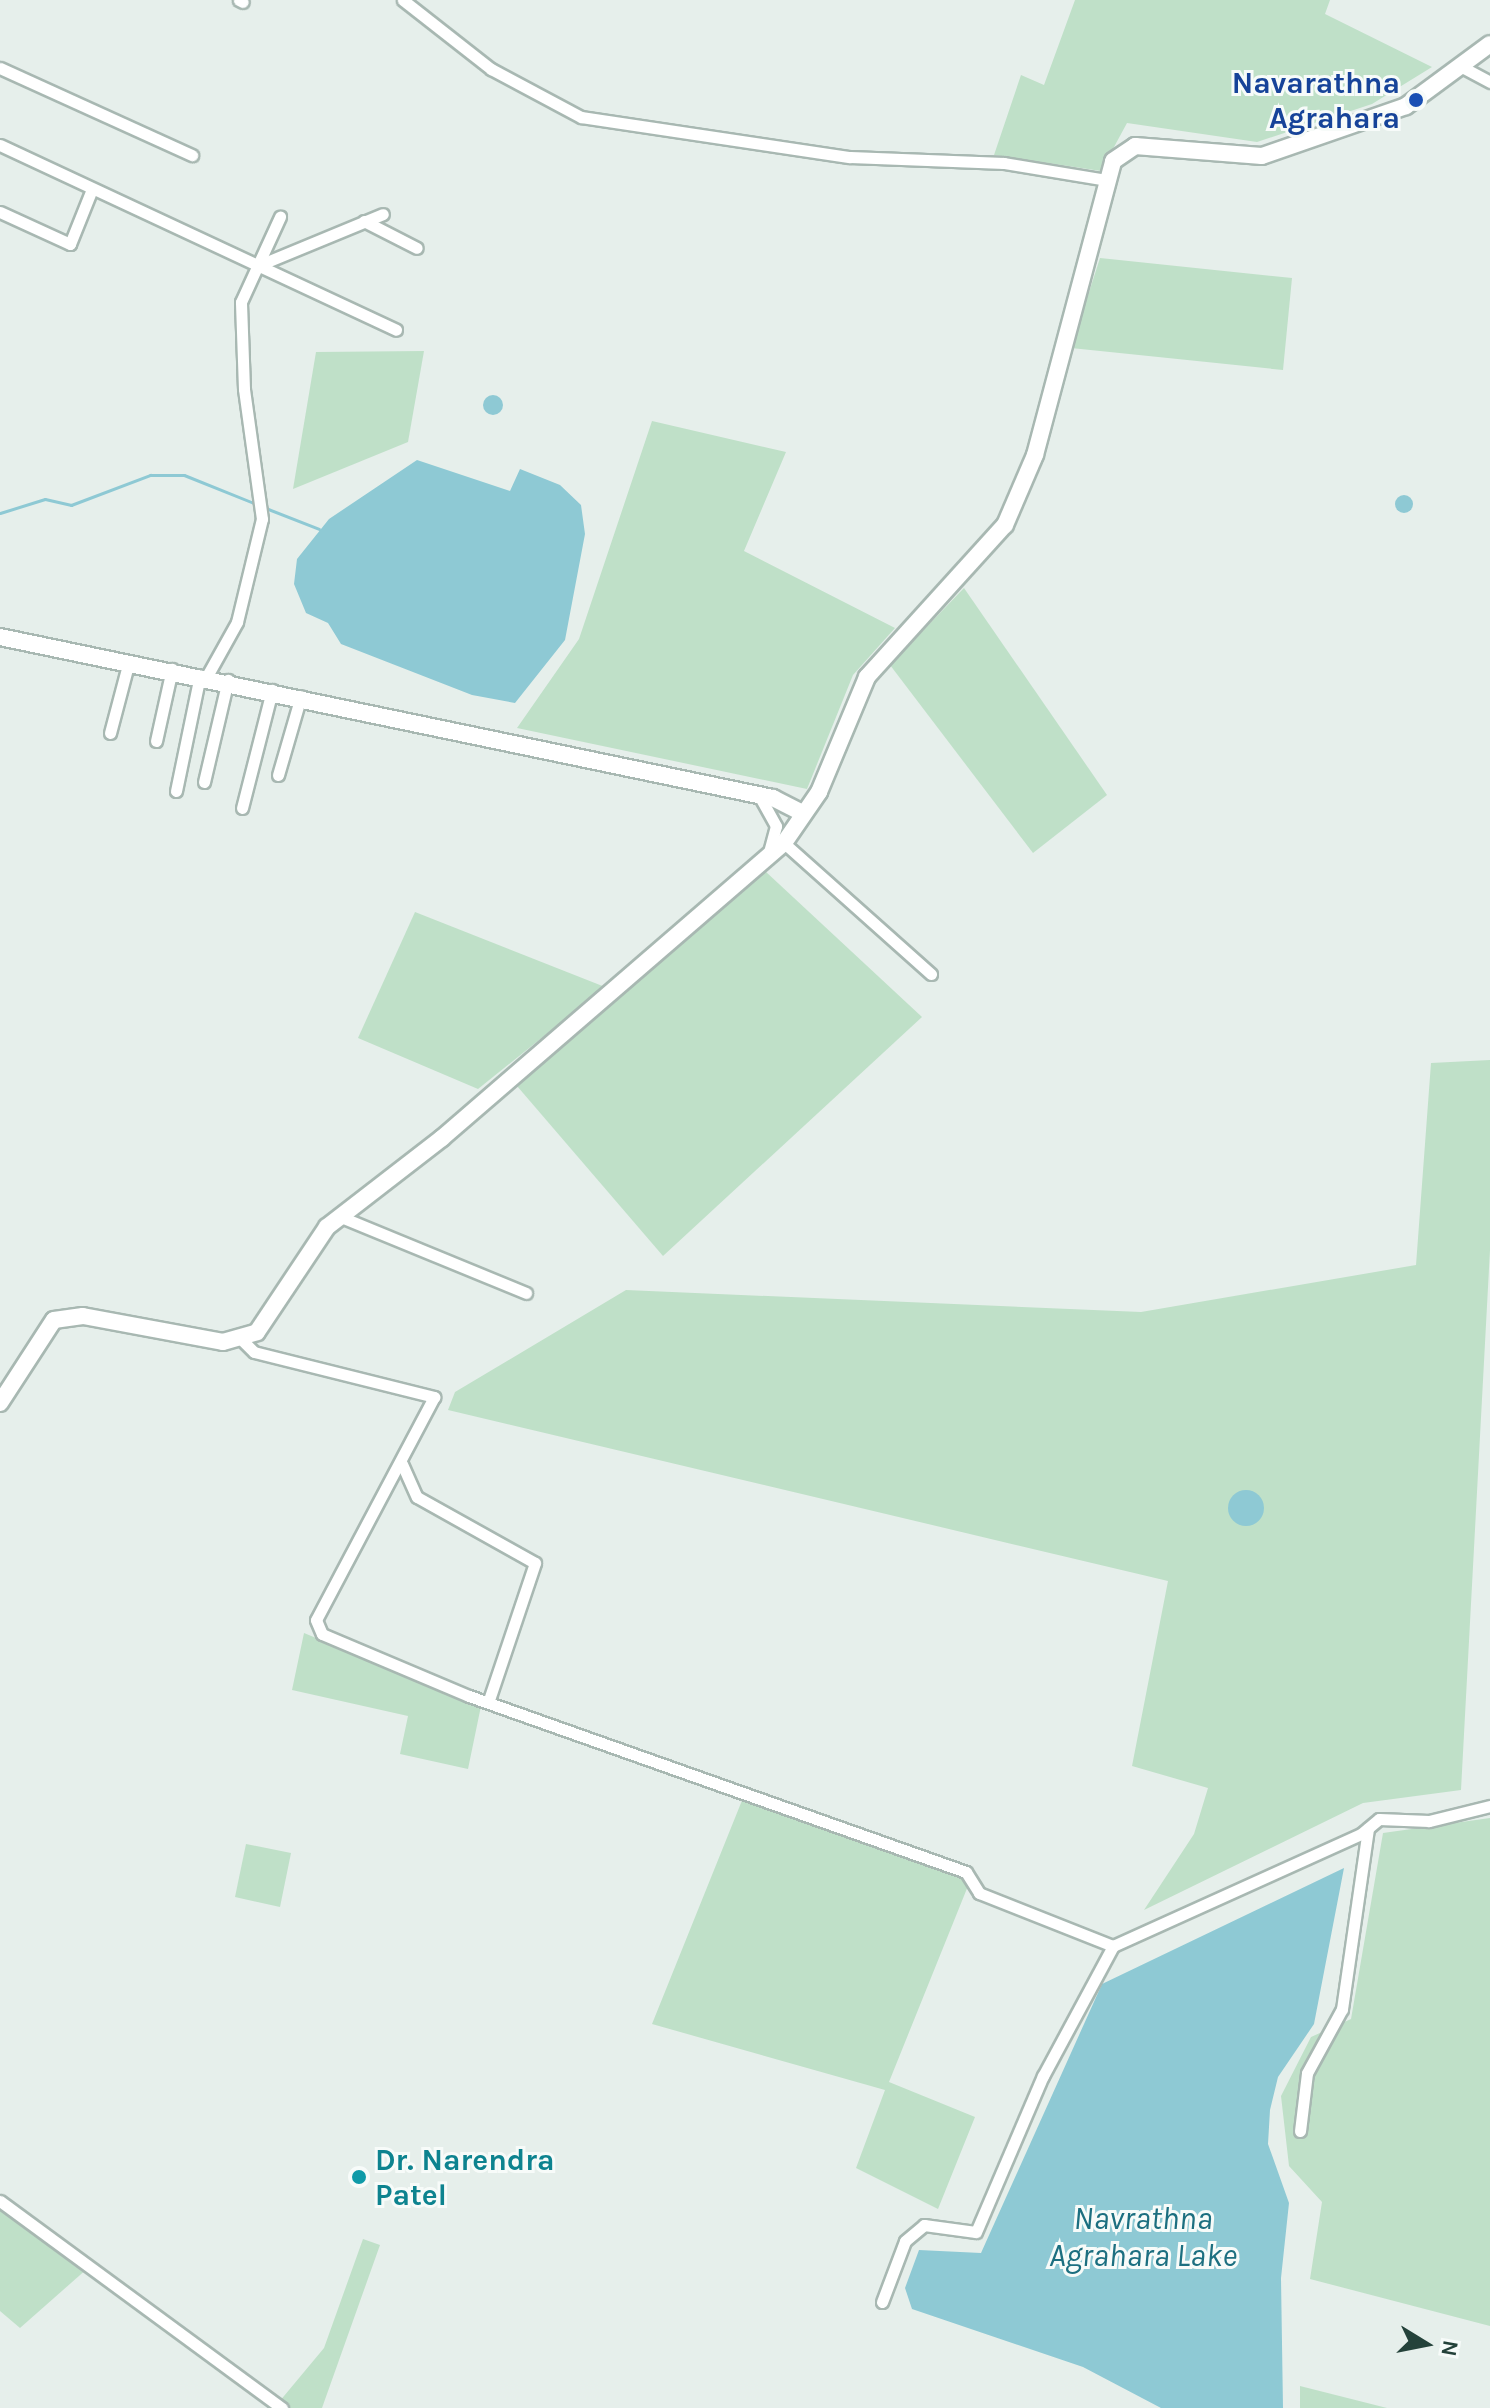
<!DOCTYPE html>
<style>
body{margin:0}
#map{position:relative;width:1490px;height:2408px;overflow:hidden;background:#e6efeb;font-family:Karla,sans-serif}
div>[style]{position:absolute}
.green>*{inset:0;background:#bfe0c8}
.water>*{inset:0;background:#8ec9d4}
.round{border-radius:50%}
.stream>*{height:3px;margin:-1.5px;padding:0 1.5px;transform-origin:1.5px;border-radius:1.5px;background:#8ec9d4}
.roads{filter:drop-shadow(2px 0 #a8b8b2) drop-shadow(-2px 0 #a8b8b2) drop-shadow(0 2px #a8b8b2) drop-shadow(0 -2px #a8b8b2)}
.street>*{height:11px;margin:-5.5px;padding:0 5.5px;transform-origin:5.5px;border-radius:5.5px;background:#fff}
.secondary>*{height:16px;margin:-8px;padding:0 8px;transform-origin:8px;border-radius:8px;background:#fff}
.dots>*{width:22px;height:22px;translate:-50% -50%;box-sizing:border-box;border:4px solid #f7fbf9;border-radius:50%}
span{translate:-50% -50%;white-space:nowrap;text-align:center;line-height:1.15;-webkit-text-stroke:6px #f7fbf9;paint-order:stroke}
.transit-label{font-size:30px;color:#164399;font-weight:700}
.right{translate:-100% -50%;text-align:right}
.culture-label{font-size:30px;color:#0d838f;font-weight:700}
.left{translate:0 -50%;text-align:left}
.water-label{font-size:32px;color:#1c6f80;font-style:italic}
.north{position:absolute;left:1386px;top:2304px;width:80px;height:80px;-webkit-text-stroke:6px #f7fbf9;paint-order:stroke;rotate:100deg;font-size:22px;font-weight:700;line-height:32px;text-align:center;color:#24423a}
.north::after{content:'';display:block;margin:auto;width:28px;height:36px;background:#24423a;clip-path:polygon(50% 0,100% 100%,50% 72%,0 100%)}
</style>
<div id="map">
<div class="green">
<i style="clip-path:polygon(1075px 0,1330px 0,1325px 14px,1432px 67px,1372px 104px,1257px 142px,1127px 123px,1101px 171px,994px 155px,1021px 75px,1044px 85px)"></i>
<i style="clip-path:polygon(1100px 258px,1292px 278px,1283px 370px,1071px 348px)"></i>
<i style="clip-path:polygon(424px 351px,408px 442px,293px 489px,316px 352px)"></i>
<i style="clip-path:polygon(652px 421px,786px 452px,744px 551px,895px 628px,853px 675px,807px 789px,517px 728px,579px 639px)"></i>
<i style="clip-path:polygon(964px 588px,1107px 795px,1033px 853px,890px 665px)"></i>
<i style="clip-path:polygon(765px 871px,922px 1017px,663px 1256px,517px 1086px)"></i>
<i style="clip-path:polygon(415px 912px,605px 987px,478px 1089px,358px 1038px)"></i>
<i style="clip-path:polygon(1490px 1060px,1490px 1250px,1461px 1790px,1363px 1803px,1144px 1910px,1194px 1834px,1208px 1788px,1132px 1766px,1168px 1581px,448px 1410px,455px 1392px,626px 1290px,1141px 1312px,1416px 1265px,1431px 1063px)"></i>
<i style="clip-path:polygon(304px 1633px,481px 1706px,468px 1769px,400px 1754px,408px 1716px,292px 1690px)"></i>
<i style="clip-path:polygon(743px 1798px,970px 1881px,889px 2082px,975px 2117px,938px 2209px,856px 2168px,885px 2090px,652px 2024px)"></i>
<i style="clip-path:polygon(1490px 1818px,1490px 2326px,1310px 2279px,1322px 2202px,1289px 2166px,1281px 2096px,1311px 2037px,1351px 2019px,1383px 1833px)"></i>
<i style="clip-path:polygon(246px 1844px,291px 1853px,280px 1907px,235px 1897px)"></i>
<i style="clip-path:polygon(0 2207px,88px 2268px,20px 2328px,0 2311px)"></i>
<i style="clip-path:polygon(363px 2239px,380px 2245px,322px 2408px,274px 2408px,324px 2348px)"></i>
<i style="clip-path:polygon(1300px 2386px,1387px 2408px,1300px 2408px)"></i>
</div>
<div class="water">
<i class="round" style="left:483px;top:395px;width:20px;height:20px"></i>
<i style="clip-path:polygon(417px 460px,510px 491px,520px 469px,560px 485px,581px 505px,585px 534px,565px 640px,515px 703px,472px 695px,341px 644px,328px 623px,306px 613px,294px 584px,297px 559px,329px 519px)"></i>
<i class="round" style="left:1395px;top:495px;width:18px;height:18px"></i>
<i class="round" style="left:1228px;top:1490px;width:36px;height:36px"></i>
<i style="clip-path:polygon(1344px 1868px,1314px 2024px,1278px 2077px,1270px 2110px,1268px 2144px,1289px 2203px,1281px 2278px,1283px 2408px,1161px 2408px,1083px 2367px,912px 2309px,905px 2288px,919px 2250px,981px 2253px,1102px 1984px)"></i>
</div>
<div class="stream">
<i style="left:263px;top:507px;width:60px;rotate:21.4deg"></i>
<i style="left:0;top:513px;width:47px;rotate:-17.3deg"></i>
<i style="left:45px;top:499px;width:27px;rotate:13deg"></i>
<i style="left:71px;top:505px;width:85px;rotate:-20.8deg"></i>
<i style="left:150px;top:475px;width:34px"></i>
<i style="left:184px;top:475px;width:78px;rotate:21.9deg"></i>
</div>
<div class="roads">
<div class="street">
<i style="left:239px;top:0;width:4px;rotate:27deg"></i>
<i style="left:403px;top:0;width:112px;rotate:38.1deg"></i>
<i style="left:491px;top:69px;width:102px;rotate:28.1deg"></i>
<i style="left:581px;top:117px;width:272px;rotate:8.5deg"></i>
<i style="left:850px;top:157px;width:154px;rotate:2.2deg"></i>
<i style="left:1004px;top:163px;width:104px;rotate:9.4deg"></i>
<i style="left:1462px;top:67px;width:32px;rotate:28deg"></i>
<i style="left:0;top:68px;width:211px;rotate:24.4deg"></i>
<i style="left:0;top:145px;width:437px;rotate:25deg"></i>
<i style="left:0;top:212px;width:77px;rotate:24.6deg"></i>
<i style="left:70px;top:244px;width:59px;rotate:-68.2deg"></i>
<i style="left:364px;top:221px;width:59px;rotate:27deg"></i>
<i style="left:257px;top:266px;width:136px;rotate:-22.4deg"></i>
<i style="left:207px;top:676px;width:62px;rotate:-60.9deg"></i>
<i style="left:237px;top:622px;width:106px;rotate:-76.4deg"></i>
<i style="left:262px;top:519px;width:131px;rotate:-97.9deg"></i>
<i style="left:244px;top:389px;width:87px;rotate:-92deg"></i>
<i style="left:241px;top:302px;width:94px;rotate:-65.4deg"></i>
<i style="left:110px;top:733px;width:74px;rotate:-75.2deg"></i>
<i style="left:156px;top:741px;width:74px;rotate:-77.5deg"></i>
<i style="left:278px;top:775px;width:82px;rotate:-73.8deg"></i>
<i style="left:204px;top:782px;width:105px;rotate:-76.8deg"></i>
<i style="left:176px;top:791px;width:118px;rotate:-78.3deg"></i>
<i style="left:760px;top:797px;width:33px;rotate:61deg"></i>
<i style="left:776px;top:826px;width:28px;rotate:105deg"></i>
<i style="left:242px;top:808px;width:122px;rotate:-75.7deg"></i>
<i style="left:784px;top:843px;width:197px;rotate:41.7deg"></i>
<i style="left:341px;top:1217px;width:200px;rotate:22.3deg"></i>
<i style="left:239px;top:1337px;width:21px;rotate:45deg"></i>
<i style="left:254px;top:1352px;width:186px;rotate:14deg"></i>
<i style="left:434px;top:1397px;width:252px;rotate:117.9deg"></i>
<i style="left:316px;top:1620px;width:15px;rotate:67deg"></i>
<i style="left:322px;top:1634px;width:160px;rotate:22.9deg"></i>
<i style="left:469px;top:1696px;width:527px;rotate:19.5deg"></i>
<i style="left:966px;top:1872px;width:25px;rotate:58deg"></i>
<i style="left:979px;top:1893px;width:144px;rotate:21.6deg"></i>
<i style="left:1113px;top:1946px;width:272px;rotate:-24.3deg"></i>
<i style="left:1361px;top:1834px;width:23px;rotate:-40deg"></i>
<i style="left:1379px;top:1819px;width:50px;rotate:2.3deg"></i>
<i style="left:1429px;top:1821px;width:63px;rotate:-13.8deg"></i>
<i style="left:402px;top:1464px;width:36px;rotate:66deg"></i>
<i style="left:417px;top:1497px;width:135px;rotate:29.2deg"></i>
<i style="left:535px;top:1563px;width:145px;rotate:108.6deg"></i>
<i style="left:1300px;top:2131px;width:58px;rotate:-83.1deg"></i>
<i style="left:1307px;top:2073px;width:73px;rotate:-61.3deg"></i>
<i style="left:1342px;top:2009px;width:182px;rotate:-81.8deg"></i>
<i style="left:0;top:2201px;width:350px;rotate:36.3deg"></i>
<i style="left:882px;top:2302px;width:65px;rotate:-69.3deg"></i>
<i style="left:905px;top:2241px;width:25px;rotate:-40deg"></i>
<i style="left:924px;top:2225px;width:52px;rotate:7.7deg"></i>
<i style="left:976px;top:2232px;width:170px;rotate:-66.8deg"></i>
<i style="left:1043px;top:2076px;width:148px;rotate:-61.7deg"></i>
</div>
<div class="secondary">
<i style="left:0;top:637px;width:790px;rotate:11.77deg"></i>
<i style="left:773px;top:798px;width:33px;rotate:27deg"></i>
<i style="left:0;top:1403px;width:99px;rotate:-57deg"></i>
<i style="left:54px;top:1320px;width:29px;rotate:-8deg"></i>
<i style="left:83px;top:1316px;width:142px;rotate:10.5deg"></i>
<i style="left:223px;top:1342px;width:35px;rotate:-16deg"></i>
<i style="left:257px;top:1332px;width:126px;rotate:-56.3deg"></i>
<i style="left:327px;top:1227px;width:145px;rotate:-37.7deg"></i>
<i style="left:442px;top:1138px;width:452px;rotate:-40.8deg"></i>
<i style="left:784px;top:843px;width:62px;rotate:-55.5deg"></i>
<i style="left:819px;top:792px;width:125px;rotate:-67.3deg"></i>
<i style="left:867px;top:677px;width:205px;rotate:-47.8deg"></i>
<i style="left:1005px;top:525px;width:76px;rotate:-66.8deg"></i>
<i style="left:1035px;top:455px;width:304px;rotate:-75.1deg"></i>
<i style="left:1113px;top:161px;width:27px;rotate:-34deg"></i>
<i style="left:1135px;top:146px;width:127px;rotate:4.5deg"></i>
<i style="left:1262px;top:156px;width:152px;rotate:-19.1deg"></i>
<i style="left:1406px;top:106px;width:104px;rotate:-36.4deg"></i>
</div>
</div>
<div class="dots">
<i style="left:1416px;top:100px;background:#1a4fb4"></i>
<i style="left:359px;top:2177px;background:#0f9aa8"></i>
</div>
<div class="transit-label">
<span class="right" style="left:1400px;top:100px">Navarathna<br>Agrahara</span>
</div>
<div class="culture-label">
<span class="left" style="left:375px;top:2177px">Dr. Narendra<br>Patel</span>
</div>
<div class="water-label">
<span style="left:1143px;top:2238px">Navrathna<br>Agrahara Lake</span>
</div>
<div class="north">N</div>
</div>
